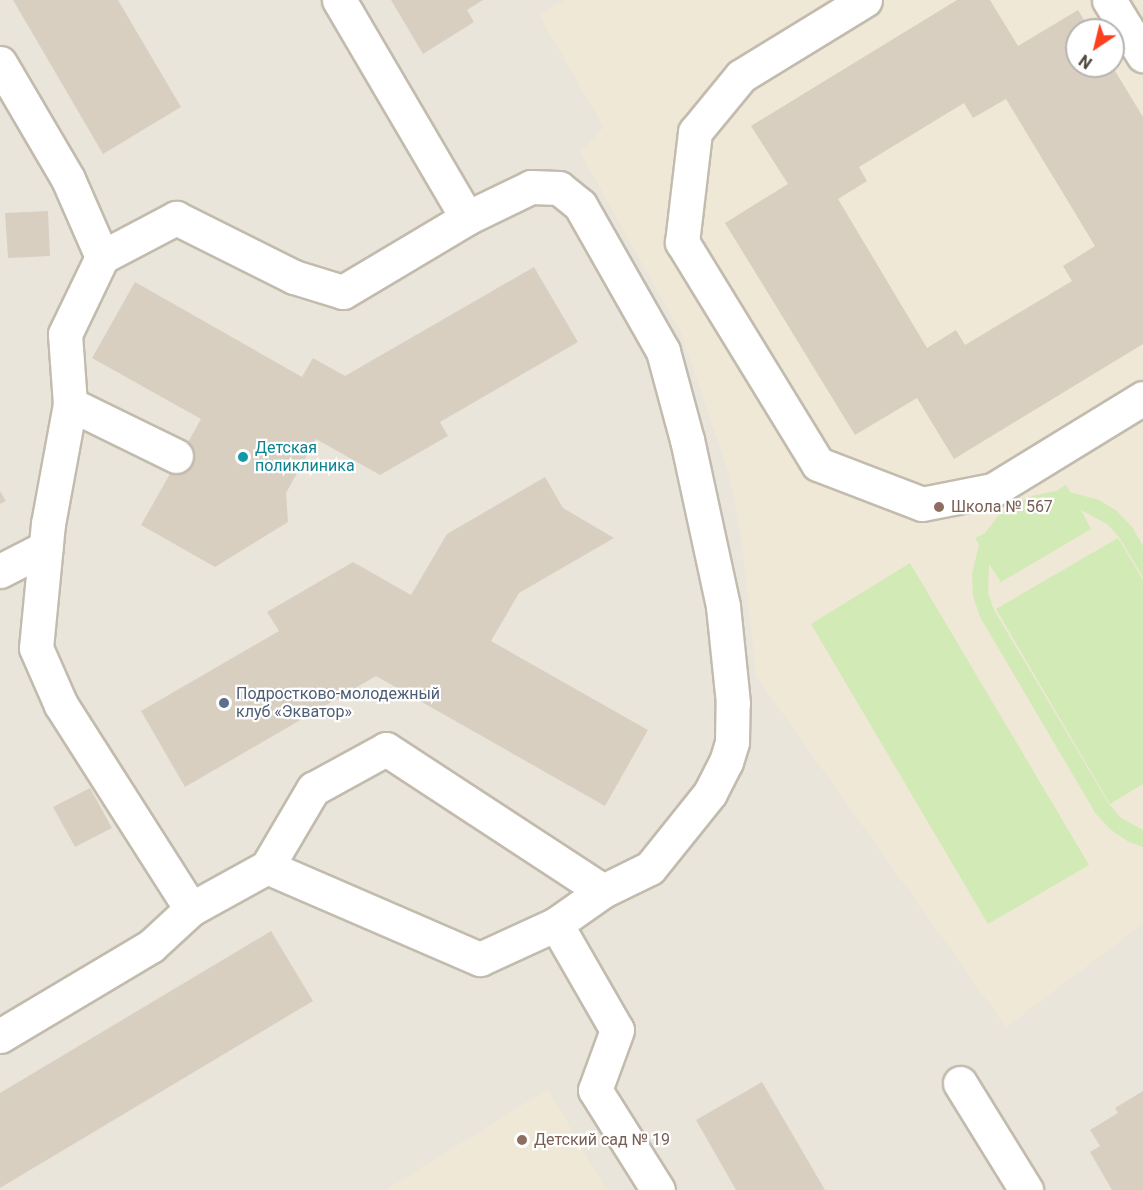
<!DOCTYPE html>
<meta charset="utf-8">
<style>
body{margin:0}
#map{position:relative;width:1143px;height:1190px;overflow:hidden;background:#f6f3ec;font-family:Roboto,sans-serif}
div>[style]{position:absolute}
.residential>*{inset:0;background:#eae5da}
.education>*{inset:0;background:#efe8d6}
.green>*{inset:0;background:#d2eab5}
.building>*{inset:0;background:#d8cfc1}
.roads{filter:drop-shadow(2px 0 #c2bbae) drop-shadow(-2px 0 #c2bbae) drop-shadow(0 2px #c2bbae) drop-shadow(0 -2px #c2bbae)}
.minor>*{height:33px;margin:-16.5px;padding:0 16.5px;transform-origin:16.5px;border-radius:16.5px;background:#fff}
.dots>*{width:16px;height:16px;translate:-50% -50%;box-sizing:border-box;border:3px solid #fff;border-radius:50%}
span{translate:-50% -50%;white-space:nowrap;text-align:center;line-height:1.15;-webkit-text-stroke:4.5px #fff;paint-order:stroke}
.culture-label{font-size:16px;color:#0d838f}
.left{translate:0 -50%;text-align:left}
.education-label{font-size:16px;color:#785e54}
.service-label{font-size:16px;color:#4e5e75}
.north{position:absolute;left:1065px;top:18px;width:60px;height:60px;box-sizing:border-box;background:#fff;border:2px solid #b7b4b0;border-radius:50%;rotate:215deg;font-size:16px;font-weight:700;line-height:24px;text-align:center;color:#4b4439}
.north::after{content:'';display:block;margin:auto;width:21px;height:27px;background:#fc3f1d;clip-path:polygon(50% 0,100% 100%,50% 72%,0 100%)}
</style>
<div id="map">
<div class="residential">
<i style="clip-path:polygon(evenodd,0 0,1143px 0,1143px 1190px,0 1190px,0 0,1077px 30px,1113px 30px,1113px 66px,1077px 66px,1077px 30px)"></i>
</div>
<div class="education">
<i style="clip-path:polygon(evenodd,565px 0,1143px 0,1143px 924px,1006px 1027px,756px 676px,742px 541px,729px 474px,681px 333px,580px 152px,604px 127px,539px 15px,565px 0,1077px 30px,1113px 30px,1113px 66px,1077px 66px,1077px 30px)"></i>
<i style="clip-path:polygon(548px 1089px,606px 1190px,386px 1190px)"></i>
</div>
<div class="green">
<i style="clip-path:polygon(1066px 485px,1070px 492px,1099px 500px,1117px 511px,1132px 527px,1143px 546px,1143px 577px,1119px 537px,1107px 524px,1081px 510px,1091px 529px,1001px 582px,989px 564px,988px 593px,994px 610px,1109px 804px,1121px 818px,1143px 830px,1143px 847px,1129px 842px,1111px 830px,1096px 814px,980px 617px,973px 596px,972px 574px,979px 545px,975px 538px,985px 533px,998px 516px,1015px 503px,1035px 495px,1056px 491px)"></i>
<i style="clip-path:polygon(1118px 538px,1143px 580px,1143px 784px,1110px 804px,996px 609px)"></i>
<i style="clip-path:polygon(910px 563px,1089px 865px,988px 924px,811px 624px)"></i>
</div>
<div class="building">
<i style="clip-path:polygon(13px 0,118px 0,181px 107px,103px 154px)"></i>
<i style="clip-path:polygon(391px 0,483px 0,467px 10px,474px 22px,423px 54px)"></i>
<i style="clip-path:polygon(evenodd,957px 0,990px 0,1018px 46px,1078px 10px,1090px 30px,1077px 30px,1077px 66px,1112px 66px,1143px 117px,1143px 344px,954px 459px,917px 398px,855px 435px,725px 223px,788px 184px,751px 126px,957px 0,1006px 99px,1095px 246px,1063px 266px,1072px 281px,965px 345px,956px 330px,927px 348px,838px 199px,867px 181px,859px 167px,964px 103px,973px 118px,1006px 99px)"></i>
<i style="clip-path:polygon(48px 211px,50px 256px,8px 258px,5px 213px)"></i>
<i style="clip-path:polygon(534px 267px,578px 342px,440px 422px,448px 436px,380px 475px,316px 439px,286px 493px,288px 522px,215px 567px,141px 525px,201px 419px,92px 358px,135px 282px,302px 377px,313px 358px,345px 376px)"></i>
<i style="clip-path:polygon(545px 477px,563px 508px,614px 538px,519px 593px,491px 641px,648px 730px,605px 806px,376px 676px,185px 787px,141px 711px,279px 631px,267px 612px,353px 562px,411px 595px,447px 534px)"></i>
<i style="clip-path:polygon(0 491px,6px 501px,0 504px)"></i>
<i style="clip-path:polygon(90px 788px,112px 828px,75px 847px,53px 807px)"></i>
<i style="clip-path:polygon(271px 931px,313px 1001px,0 1188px,0 1093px)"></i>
<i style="clip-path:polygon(762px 1082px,825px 1190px,736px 1190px,696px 1120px)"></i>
<i style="clip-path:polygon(1143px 1091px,1143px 1190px,1112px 1190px,1090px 1152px,1100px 1146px,1090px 1130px,1118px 1113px,1115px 1108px)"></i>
</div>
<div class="roads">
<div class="minor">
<i style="left:865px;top:0;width:145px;rotate:148.5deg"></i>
<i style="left:741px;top:76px;width:72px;rotate:129.4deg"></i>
<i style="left:695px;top:132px;width:111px;rotate:96.7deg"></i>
<i style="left:682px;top:242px;width:260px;rotate:58.5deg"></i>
<i style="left:818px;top:464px;width:111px;rotate:21deg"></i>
<i style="left:922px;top:504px;width:72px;rotate:-11.2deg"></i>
<i style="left:993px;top:490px;width:176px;rotate:-31.5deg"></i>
<i style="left:1109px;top:0;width:65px;rotate:58.3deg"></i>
<i style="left:0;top:63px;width:134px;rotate:59.6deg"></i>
<i style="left:68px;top:179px;width:85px;rotate:66.4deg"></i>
<i style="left:70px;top:404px;width:118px;rotate:26.1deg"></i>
<i style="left:0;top:571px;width:51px;rotate:-27.1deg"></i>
<i style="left:267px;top:867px;width:232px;rotate:23.4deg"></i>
<i style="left:480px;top:959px;width:84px;rotate:-24.7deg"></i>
<i style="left:556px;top:924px;width:57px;rotate:-35.1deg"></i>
<i style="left:191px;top:909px;width:242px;rotate:-122.5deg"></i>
<i style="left:61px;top:705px;width:62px;rotate:-113.7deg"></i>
<i style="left:36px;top:648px;width:125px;rotate:-84.5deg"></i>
<i style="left:48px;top:524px;width:122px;rotate:-79.6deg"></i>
<i style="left:70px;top:404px;width:70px;rotate:-94.1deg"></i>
<i style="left:65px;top:334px;width:85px;rotate:-64.3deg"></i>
<i style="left:102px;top:257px;width:84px;rotate:-27.8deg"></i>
<i style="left:176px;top:218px;width:132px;rotate:26.6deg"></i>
<i style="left:294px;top:277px;width:51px;rotate:17deg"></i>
<i style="left:343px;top:292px;width:144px;rotate:-30.8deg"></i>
<i style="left:467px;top:218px;width:253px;rotate:-120.4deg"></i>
<i style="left:556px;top:924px;width:122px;rotate:60.1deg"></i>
<i style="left:617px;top:1030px;width:64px;rotate:110.1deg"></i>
<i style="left:595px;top:1090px;width:118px;rotate:57.8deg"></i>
<i style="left:0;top:1036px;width:176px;rotate:-30.8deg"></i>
<i style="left:151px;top:946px;width:54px;rotate:-42.8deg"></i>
<i style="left:191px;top:909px;width:87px;rotate:-28.9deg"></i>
<i style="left:267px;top:867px;width:91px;rotate:-59.5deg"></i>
<i style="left:313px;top:789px;width:83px;rotate:-28.7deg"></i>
<i style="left:386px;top:749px;width:259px;rotate:33.2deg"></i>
<i style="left:603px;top:891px;width:52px;rotate:-26.1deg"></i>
<i style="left:650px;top:868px;width:96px;rotate:-51.3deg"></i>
<i style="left:710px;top:793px;width:35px;rotate:-63deg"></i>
<i style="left:726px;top:762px;width:21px;rotate:-73deg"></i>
<i style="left:732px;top:742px;width:39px;rotate:-89deg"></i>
<i style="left:733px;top:703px;width:98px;rotate:-95.9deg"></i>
<i style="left:723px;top:606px;width:170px;rotate:-102.2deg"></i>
<i style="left:687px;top:440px;width:92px;rotate:-105.1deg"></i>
<i style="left:663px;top:351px;width:168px;rotate:-119.6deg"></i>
<i style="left:580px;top:205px;width:27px;rotate:-141deg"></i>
<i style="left:559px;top:188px;width:28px;rotate:-178deg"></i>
<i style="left:531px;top:187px;width:71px;rotate:154.2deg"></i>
<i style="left:960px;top:1083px;width:126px;rotate:58.3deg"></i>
</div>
</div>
<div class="dots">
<i style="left:243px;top:457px;background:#0f9aa8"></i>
<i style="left:939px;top:507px;background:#8d6e63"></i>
<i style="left:224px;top:703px;background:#5c6f8a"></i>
<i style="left:522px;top:1140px;background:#8d6e63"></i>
</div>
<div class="culture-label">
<span class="left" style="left:255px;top:457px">Детская<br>поликлиника</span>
</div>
<div class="education-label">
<span class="left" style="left:951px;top:507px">Школа № 567</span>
<span class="left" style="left:534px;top:1140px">Детский сад № 19</span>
</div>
<div class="service-label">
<span class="left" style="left:236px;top:703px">Подростково-молодежный<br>клуб «Экватор»</span>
</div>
<div class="north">N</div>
</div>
